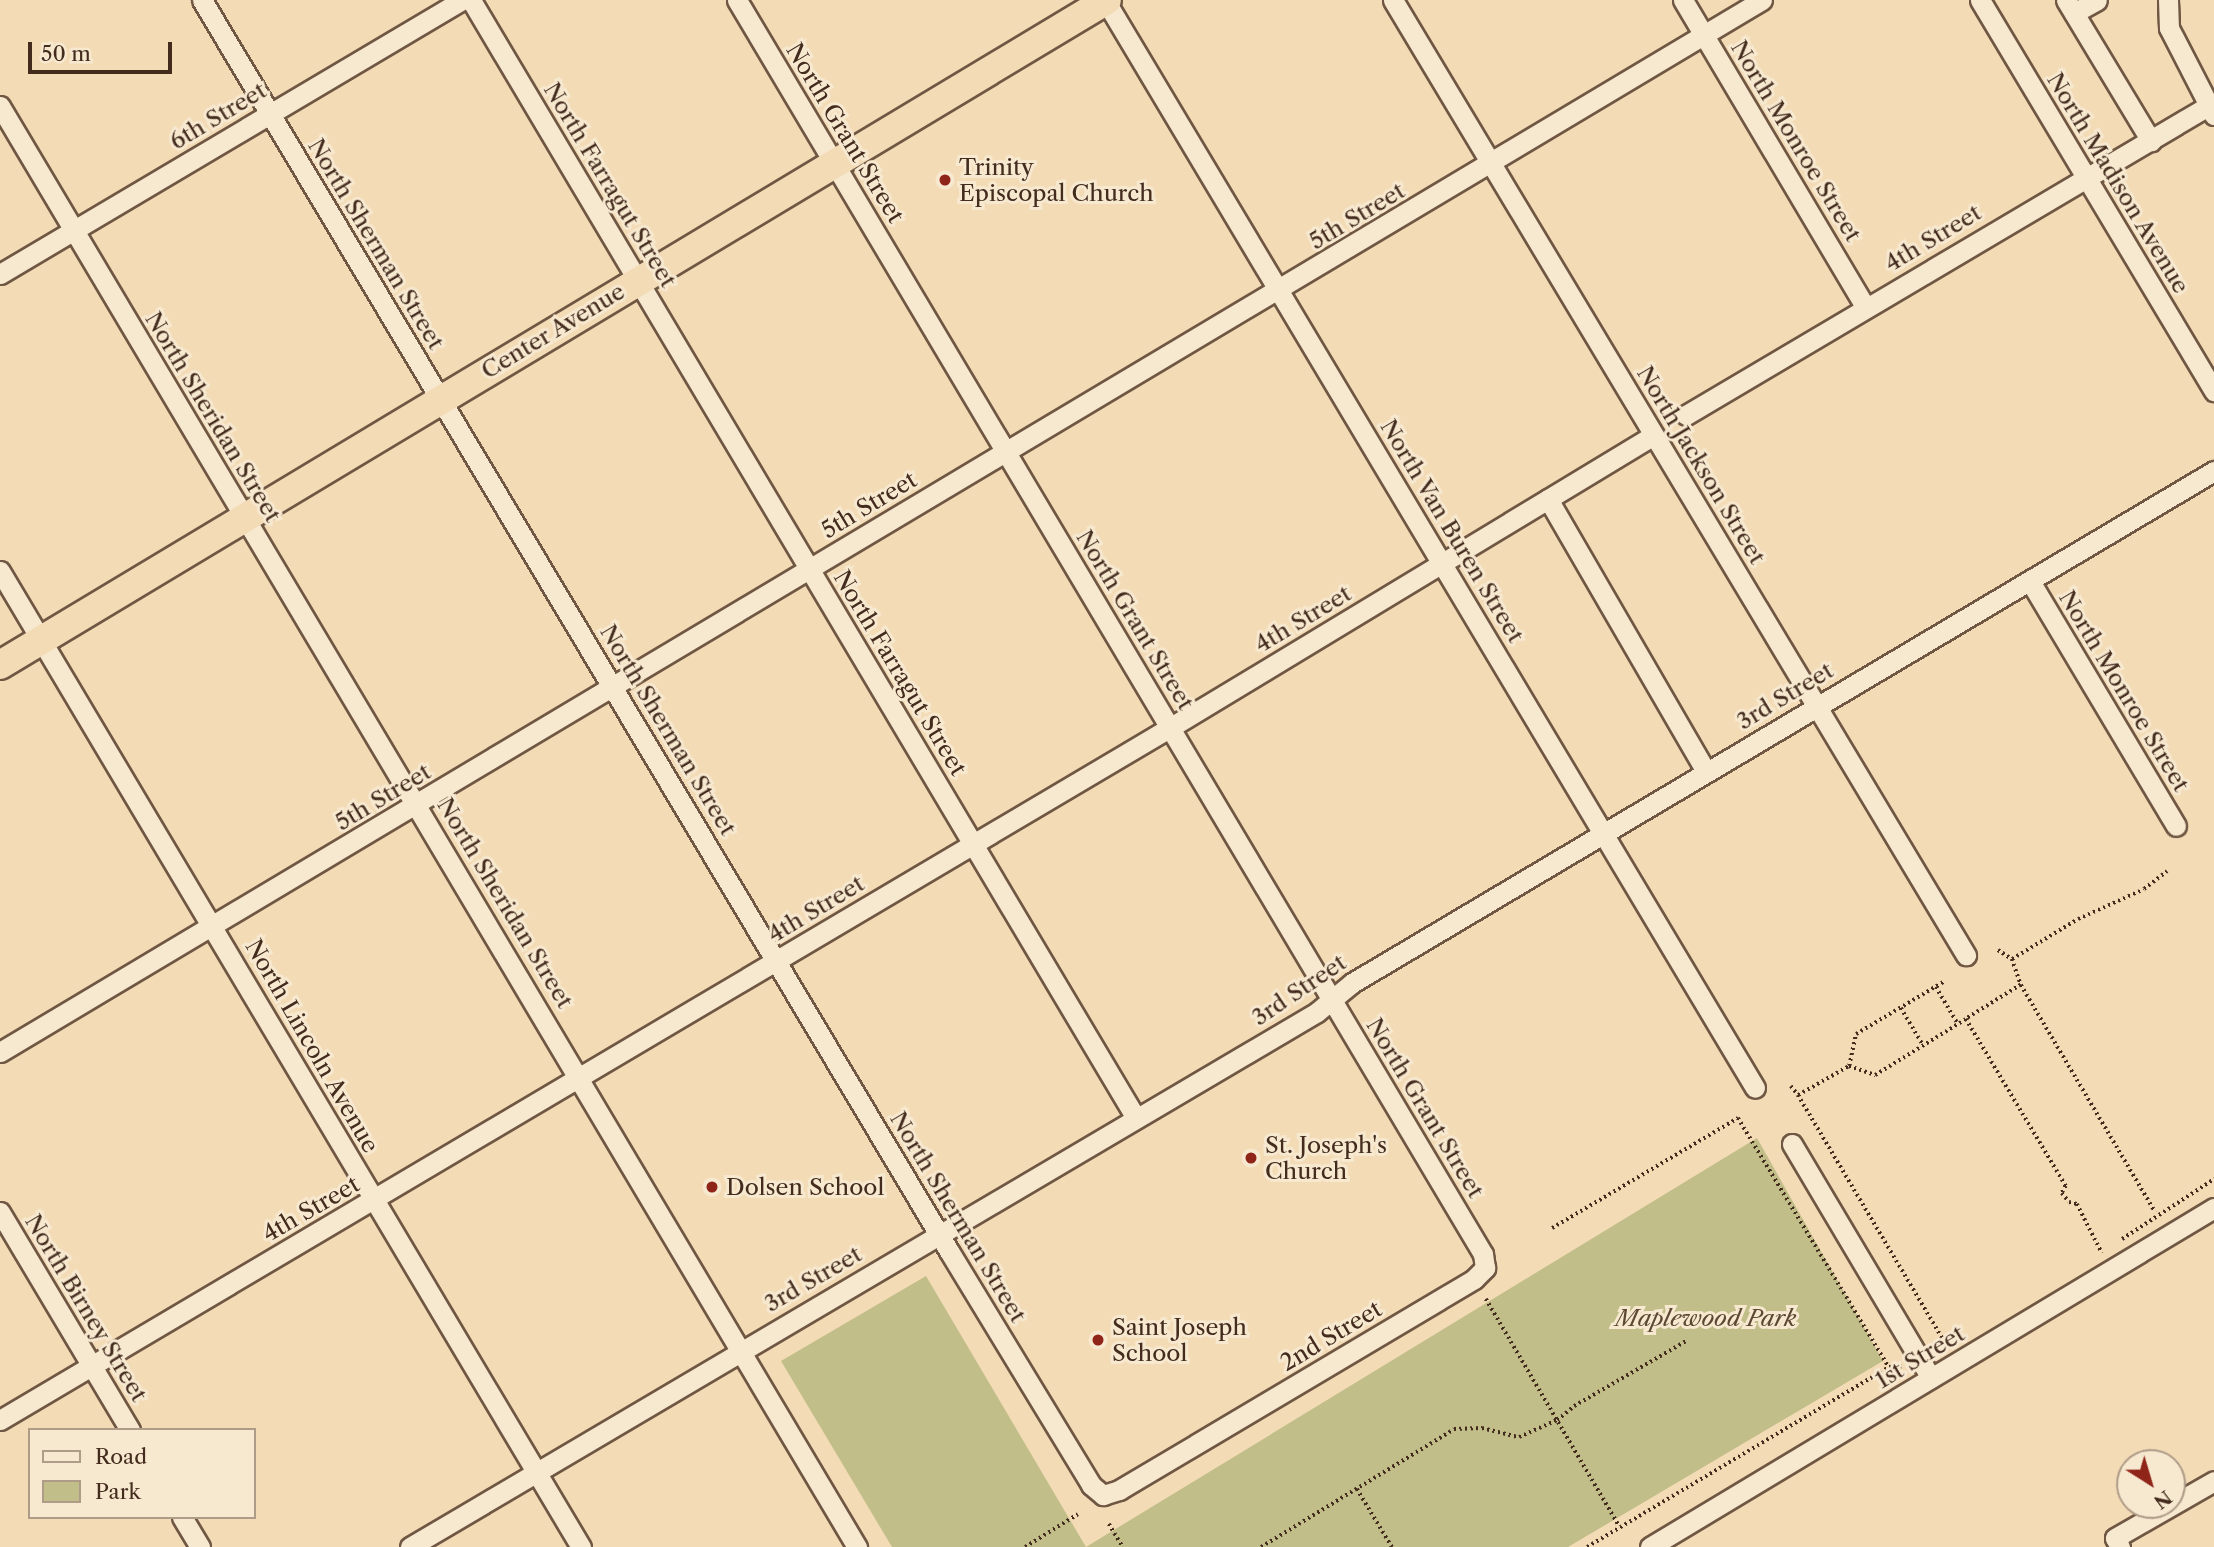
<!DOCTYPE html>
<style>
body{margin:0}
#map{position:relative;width:2214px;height:1547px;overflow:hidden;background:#f3dbb6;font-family:"Libre Caslon Text",serif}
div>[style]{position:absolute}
.green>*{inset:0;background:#c2be89}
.path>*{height:3.5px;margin-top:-1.75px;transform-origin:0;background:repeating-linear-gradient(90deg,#432b1d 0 2px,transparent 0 5.5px)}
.roads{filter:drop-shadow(2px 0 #6f5743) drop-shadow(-2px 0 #6f5743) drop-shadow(0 2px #6f5743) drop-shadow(0 -2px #6f5743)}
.minor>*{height:19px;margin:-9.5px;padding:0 9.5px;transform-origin:9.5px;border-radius:9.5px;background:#f7e8d0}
.highway>*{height:28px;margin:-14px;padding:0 14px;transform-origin:14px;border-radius:14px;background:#f3dbb6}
.dots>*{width:19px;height:19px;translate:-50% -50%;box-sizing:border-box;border:4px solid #f7e8d0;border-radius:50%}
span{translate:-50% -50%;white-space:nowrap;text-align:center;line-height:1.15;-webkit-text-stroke:6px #f7e8d0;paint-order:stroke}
.street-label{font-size:23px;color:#432b1d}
.poi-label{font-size:23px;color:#432b1d}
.left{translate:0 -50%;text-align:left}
.park-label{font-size:23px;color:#5c4833;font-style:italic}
.legend{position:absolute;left:28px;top:1428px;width:228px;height:91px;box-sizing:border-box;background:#f7e8d0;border:2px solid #af9c88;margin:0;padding:9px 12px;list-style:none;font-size:21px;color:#432b1d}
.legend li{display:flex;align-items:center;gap:14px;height:35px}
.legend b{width:35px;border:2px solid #af9c88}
.north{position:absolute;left:2116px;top:1449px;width:70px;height:70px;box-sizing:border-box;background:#f7e8d0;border:2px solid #af9c88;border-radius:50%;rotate:143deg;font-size:19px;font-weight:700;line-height:28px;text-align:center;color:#432b1d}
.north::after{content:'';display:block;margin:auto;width:24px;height:32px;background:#8f2418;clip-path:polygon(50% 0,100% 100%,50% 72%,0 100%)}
.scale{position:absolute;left:28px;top:42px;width:144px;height:32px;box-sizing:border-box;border:4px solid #432b1d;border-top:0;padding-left:9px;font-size:21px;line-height:24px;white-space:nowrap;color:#432b1d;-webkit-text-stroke:5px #f7e8d0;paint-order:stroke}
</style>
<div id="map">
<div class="green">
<i style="clip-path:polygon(1757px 1138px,1883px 1361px,1568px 1547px,892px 1547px,781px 1361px,926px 1276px,1086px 1547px)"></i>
</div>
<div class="path">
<i style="left:1998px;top:950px;width:17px;rotate:33deg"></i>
<i style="left:2012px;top:959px;width:77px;rotate:-31.2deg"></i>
<i style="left:2078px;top:919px;width:72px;rotate:-24.4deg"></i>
<i style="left:2144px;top:889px;width:29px;rotate:-38deg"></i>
<i style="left:2012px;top:959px;width:28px;rotate:71deg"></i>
<i style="left:2021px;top:985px;width:264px;rotate:59.4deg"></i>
<i style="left:2021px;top:985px;width:65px;rotate:148.3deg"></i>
<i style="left:1966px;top:1019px;width:195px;rotate:59.1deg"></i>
<i style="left:2066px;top:1186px;width:8px;rotate:120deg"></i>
<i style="left:2062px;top:1193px;width:11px;rotate:52deg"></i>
<i style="left:2069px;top:1202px;width:8px;rotate:14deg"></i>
<i style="left:2077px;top:1204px;width:55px;rotate:63deg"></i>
<i style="left:1936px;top:987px;width:43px;rotate:59.3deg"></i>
<i style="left:1901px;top:1008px;width:43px;rotate:59.3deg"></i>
<i style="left:1849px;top:1066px;width:33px;rotate:-78deg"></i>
<i style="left:1856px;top:1034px;width:104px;rotate:-30.8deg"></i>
<i style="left:1791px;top:1086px;width:11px;rotate:52deg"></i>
<i style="left:1798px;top:1095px;width:59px;rotate:-29.6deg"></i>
<i style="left:1849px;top:1066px;width:28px;rotate:19deg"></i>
<i style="left:1875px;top:1075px;width:107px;rotate:-31.6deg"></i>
<i style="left:1798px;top:1095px;width:292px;rotate:59.3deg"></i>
<i style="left:1552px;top:1228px;width:216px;rotate:-30.6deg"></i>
<i style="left:1738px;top:1118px;width:291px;rotate:58.8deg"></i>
<i style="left:2122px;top:1239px;width:110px;rotate:-33.1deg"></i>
<i style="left:1486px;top:1299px;width:264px;rotate:59.6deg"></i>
<i style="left:1357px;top:1489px;width:68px;rotate:58.9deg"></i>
<i style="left:1109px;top:1524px;width:27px;rotate:59deg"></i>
<i style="left:1025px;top:1547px;width:62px;rotate:-31.9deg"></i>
<i style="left:1261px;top:1547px;width:226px;rotate:-31.4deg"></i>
<i style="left:1454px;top:1429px;width:28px;rotate:-2deg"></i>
<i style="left:1482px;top:1428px;width:38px;rotate:14deg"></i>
<i style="left:1519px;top:1437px;width:42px;rotate:-24.1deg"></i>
<i style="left:1557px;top:1420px;width:22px;rotate:-39deg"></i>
<i style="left:1574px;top:1406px;width:129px;rotate:-30.1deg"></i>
<i style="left:1587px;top:1547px;width:352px;rotate:-30.8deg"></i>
<i style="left:1889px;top:1367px;width:15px;rotate:-4deg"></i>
</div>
<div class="roads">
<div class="minor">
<i style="left:202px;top:0;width:1457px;rotate:59.16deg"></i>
<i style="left:949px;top:1251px;width:274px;rotate:58.7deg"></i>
<i style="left:1091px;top:1485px;width:16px;rotate:40deg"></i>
<i style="left:1103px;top:1495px;width:17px;rotate:-17deg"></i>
<i style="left:1119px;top:1490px;width:413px;rotate:-30.7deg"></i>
<i style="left:1474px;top:1279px;width:16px;rotate:-45deg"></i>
<i style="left:1485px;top:1268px;width:14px;rotate:-98deg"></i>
<i style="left:1483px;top:1254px;width:1459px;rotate:-120.75deg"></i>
<i style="left:471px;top:0;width:1301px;rotate:59.26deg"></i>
<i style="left:1105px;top:0;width:1267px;rotate:59.14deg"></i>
<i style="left:1393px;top:0;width:1114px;rotate:59.04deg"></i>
<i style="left:1683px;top:0;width:357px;rotate:59.3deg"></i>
<i style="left:1980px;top:0;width:456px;rotate:59.1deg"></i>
<i style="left:2066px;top:0;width:165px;rotate:58.9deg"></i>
<i style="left:2168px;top:0;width:28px;rotate:88deg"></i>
<i style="left:2169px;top:28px;width:98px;rotate:62.7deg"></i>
<i style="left:2074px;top:13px;width:26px;rotate:-29deg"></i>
<i style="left:0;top:106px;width:1677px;rotate:59.26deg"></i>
<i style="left:0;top:274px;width:537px;rotate:-30.67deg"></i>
<i style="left:1686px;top:415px;width:607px;rotate:-30.62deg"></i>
<i style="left:1548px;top:499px;width:315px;rotate:59.9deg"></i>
<i style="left:0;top:571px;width:1136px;rotate:59.24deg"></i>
<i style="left:2030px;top:581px;width:285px;rotate:59.2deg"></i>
<i style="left:0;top:1052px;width:2052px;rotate:-30.84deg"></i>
<i style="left:1792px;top:1144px;width:272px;rotate:59.3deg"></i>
<i style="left:0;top:1212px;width:254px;rotate:59.2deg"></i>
<i style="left:0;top:1420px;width:1361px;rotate:-30.62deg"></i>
<i style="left:1171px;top:727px;width:564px;rotate:-31.16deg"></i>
<i style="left:182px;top:1517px;width:35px;rotate:59deg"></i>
<i style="left:410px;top:1547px;width:1053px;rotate:-30.53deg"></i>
<i style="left:1317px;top:1012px;width:45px;rotate:-39.6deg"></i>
<i style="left:1352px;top:983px;width:1003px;rotate:-30.71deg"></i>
<i style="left:1650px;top:1547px;width:658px;rotate:-31.01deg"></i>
<i style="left:2120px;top:1547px;width:10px;rotate:-119deg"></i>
<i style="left:2115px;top:1538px;width:114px;rotate:-29.9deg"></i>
</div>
<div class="highway">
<i style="left:0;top:665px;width:1291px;rotate:-30.99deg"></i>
</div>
</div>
<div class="dots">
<i style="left:945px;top:180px;background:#8f2418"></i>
<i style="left:1251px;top:1158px;background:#8f2418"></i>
<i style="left:712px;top:1187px;background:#8f2418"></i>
<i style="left:1098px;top:1340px;background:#8f2418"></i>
</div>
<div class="street-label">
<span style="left:218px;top:116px;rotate:-31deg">6th Street</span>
<span style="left:845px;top:133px;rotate:59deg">North Grant Street</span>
<span style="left:1796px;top:141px;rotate:59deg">North Monroe Street</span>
<span style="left:2118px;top:183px;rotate:59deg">North Madison Avenue</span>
<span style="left:610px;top:185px;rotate:59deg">North Farragut Street</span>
<span style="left:1357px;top:216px;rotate:-31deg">5th Street</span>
<span style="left:1933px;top:238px;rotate:-31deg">4th Street</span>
<span style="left:376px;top:244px;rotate:59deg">North Sherman Street</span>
<span style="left:553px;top:331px;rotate:-31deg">Center Avenue</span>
<span style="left:213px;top:417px;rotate:59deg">North Sheridan Street</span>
<span style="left:1701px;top:465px;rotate:59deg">North Jackson Street</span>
<span style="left:869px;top:505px;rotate:-31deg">5th Street</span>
<span style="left:1452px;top:531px;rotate:59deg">North Van Buren Street</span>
<span style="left:1303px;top:619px;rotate:-31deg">4th Street</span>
<span style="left:1135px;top:620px;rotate:59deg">North Grant Street</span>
<span style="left:900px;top:673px;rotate:59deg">North Farragut Street</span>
<span style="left:2124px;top:691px;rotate:59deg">North Monroe Street</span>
<span style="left:1785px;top:696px;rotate:-31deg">3rd Street</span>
<span style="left:668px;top:730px;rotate:59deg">North Sherman Street</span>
<span style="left:383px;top:797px;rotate:-31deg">5th Street</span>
<span style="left:505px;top:903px;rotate:59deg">North Sheridan Street</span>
<span style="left:816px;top:909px;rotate:-31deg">4th Street</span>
<span style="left:1299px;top:990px;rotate:-34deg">3rd Street</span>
<span style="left:312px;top:1046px;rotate:60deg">North Lincoln Avenue</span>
<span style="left:1425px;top:1108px;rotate:59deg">North Grant Street</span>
<span style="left:311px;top:1209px;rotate:-30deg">4th Street</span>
<span style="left:958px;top:1217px;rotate:59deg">North Sherman Street</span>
<span style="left:813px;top:1279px;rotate:-30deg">3rd Street</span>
<span style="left:86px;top:1308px;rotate:59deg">North Birney Street</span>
<span style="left:1331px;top:1336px;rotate:-31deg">2nd Street</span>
<span style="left:1920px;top:1357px;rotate:-31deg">1st Street</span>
</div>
<div class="poi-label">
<span class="left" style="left:959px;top:180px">Trinity<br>Episcopal Church</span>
<span class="left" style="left:1265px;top:1158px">St. Joseph's<br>Church</span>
<span class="left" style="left:726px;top:1187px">Dolsen School</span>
<span class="left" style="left:1112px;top:1340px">Saint Joseph<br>School</span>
</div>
<div class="park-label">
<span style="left:1706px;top:1318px">Maplewood Park</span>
</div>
<ul class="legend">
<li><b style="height:9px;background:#f7e8d0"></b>Road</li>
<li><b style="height:19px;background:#c2be89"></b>Park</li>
</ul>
<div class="north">N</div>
<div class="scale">50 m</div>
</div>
